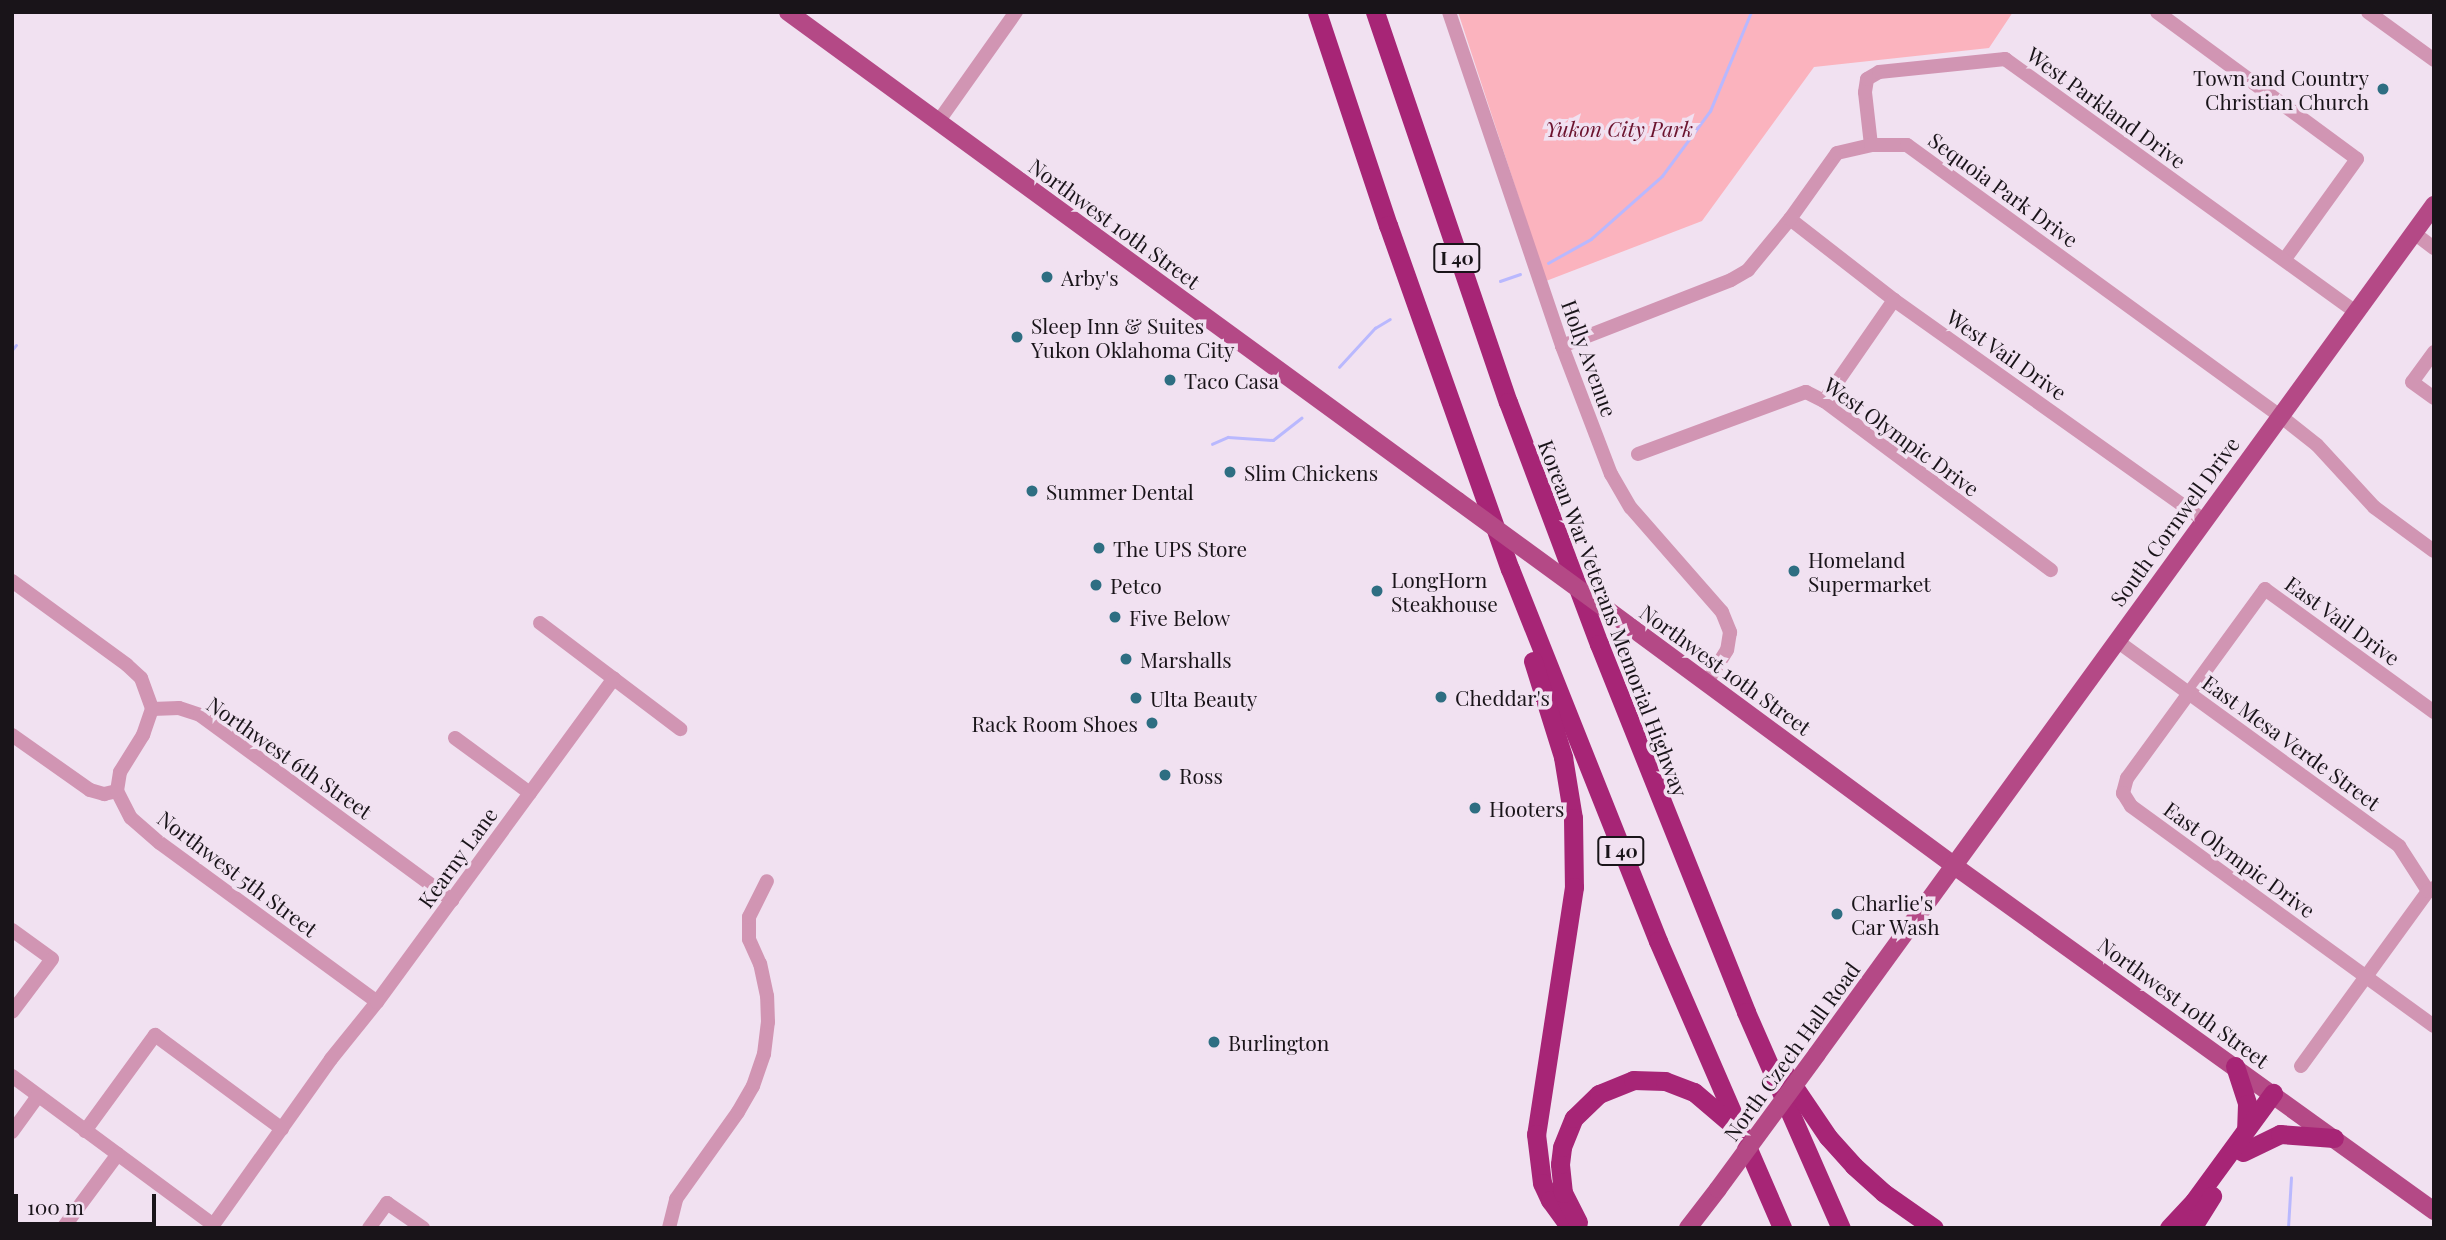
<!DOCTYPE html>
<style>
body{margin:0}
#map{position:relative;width:2446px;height:1240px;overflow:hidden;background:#f1e1f1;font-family:"Playfair Display",serif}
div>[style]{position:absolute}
.green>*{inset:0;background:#fbb3be}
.stream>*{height:2.5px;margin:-1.25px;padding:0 1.25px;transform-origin:1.25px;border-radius:1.25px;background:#b9b8fe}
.minor>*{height:14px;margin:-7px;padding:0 7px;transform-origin:7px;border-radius:7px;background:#d195b3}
.major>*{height:18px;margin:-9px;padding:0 9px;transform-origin:9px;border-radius:9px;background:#b44986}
.highway>*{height:19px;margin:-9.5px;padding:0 9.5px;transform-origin:9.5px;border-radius:9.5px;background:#a72576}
.major-bridge>*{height:18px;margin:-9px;padding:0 9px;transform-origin:9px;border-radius:9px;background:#b44986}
.dots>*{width:19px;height:19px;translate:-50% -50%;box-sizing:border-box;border:4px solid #f1e1f1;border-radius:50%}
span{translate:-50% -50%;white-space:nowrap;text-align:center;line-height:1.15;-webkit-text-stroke:7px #f1e1f1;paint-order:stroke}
.shield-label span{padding:2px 5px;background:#f1e1f1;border:2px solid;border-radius:5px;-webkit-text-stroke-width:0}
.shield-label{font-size:19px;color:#191419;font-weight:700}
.poi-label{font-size:21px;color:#191419}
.right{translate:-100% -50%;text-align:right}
.left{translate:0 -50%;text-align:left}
.street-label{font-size:21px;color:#191419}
.park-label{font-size:21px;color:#6b132e;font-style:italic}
.frame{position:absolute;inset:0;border:14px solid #191419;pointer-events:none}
.scale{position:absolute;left:14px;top:1194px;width:142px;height:32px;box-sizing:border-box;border:4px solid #191419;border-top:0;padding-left:9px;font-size:21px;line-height:24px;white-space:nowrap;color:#191419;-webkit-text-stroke:5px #f1e1f1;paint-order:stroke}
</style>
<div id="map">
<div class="green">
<i style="clip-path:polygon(1458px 12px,2013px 12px,1989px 48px,1814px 67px,1702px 221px,1546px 281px)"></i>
</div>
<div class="stream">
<i style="left:1548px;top:263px;width:49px;rotate:-29.2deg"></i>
<i style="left:1591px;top:239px;width:95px;rotate:-41.6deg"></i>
<i style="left:1662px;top:176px;width:81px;rotate:-53.6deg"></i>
<i style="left:1710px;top:111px;width:107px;rotate:-67.5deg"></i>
<i style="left:1500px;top:281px;width:21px;rotate:-19deg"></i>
<i style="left:12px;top:350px;width:6px;rotate:-51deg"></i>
<i style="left:1339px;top:367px;width:53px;rotate:-47.3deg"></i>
<i style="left:1375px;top:328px;width:17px;rotate:-31deg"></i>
<i style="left:1212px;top:444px;width:17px;rotate:-24deg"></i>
<i style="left:1228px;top:437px;width:45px;rotate:3.8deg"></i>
<i style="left:1273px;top:440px;width:36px;rotate:-38deg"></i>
<i style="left:2288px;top:1228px;width:50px;rotate:-86.6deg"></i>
</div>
<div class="minor">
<i style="left:1449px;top:12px;width:353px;rotate:71.3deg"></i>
<i style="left:1562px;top:346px;width:137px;rotate:69.1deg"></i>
<i style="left:1611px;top:474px;width:39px;rotate:60deg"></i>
<i style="left:1631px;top:508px;width:138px;rotate:48.8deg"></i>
<i style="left:1722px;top:612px;width:22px;rotate:68deg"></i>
<i style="left:1730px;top:632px;width:18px;rotate:99deg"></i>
<i style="left:1727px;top:650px;width:40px;rotate:122deg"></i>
<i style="left:2157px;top:12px;width:248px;rotate:36.3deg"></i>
<i style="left:2357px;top:159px;width:123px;rotate:125.8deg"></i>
<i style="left:2368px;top:12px;width:82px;rotate:36deg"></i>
<i style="left:938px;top:122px;width:135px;rotate:-54.7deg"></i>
<i style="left:1871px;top:145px;width:53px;rotate:-96.5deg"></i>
<i style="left:1865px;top:92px;width:13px;rotate:-81deg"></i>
<i style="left:1867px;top:79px;width:14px;rotate:-30deg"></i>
<i style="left:1879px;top:72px;width:127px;rotate:-5.9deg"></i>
<i style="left:2005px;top:59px;width:431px;rotate:35.8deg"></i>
<i style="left:1790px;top:219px;width:132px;rotate:37.9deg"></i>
<i style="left:1894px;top:300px;width:379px;rotate:35.4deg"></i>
<i style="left:2414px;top:233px;width:25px;rotate:37deg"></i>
<i style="left:1562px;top:346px;width:181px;rotate:-21.3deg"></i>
<i style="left:1731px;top:280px;width:20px;rotate:-30deg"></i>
<i style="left:1748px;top:270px;width:66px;rotate:-50.5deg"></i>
<i style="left:1790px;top:219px;width:81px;rotate:-54.5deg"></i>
<i style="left:1837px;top:153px;width:35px;rotate:-13deg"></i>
<i style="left:1871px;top:145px;width:36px"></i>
<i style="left:1907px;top:145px;width:460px;rotate:36deg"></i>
<i style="left:2279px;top:415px;width:48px;rotate:38.3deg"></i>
<i style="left:2317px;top:445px;width:84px;rotate:47.4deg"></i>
<i style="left:2374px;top:507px;width:74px;rotate:36.3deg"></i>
<i style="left:2434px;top:352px;width:37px;rotate:126deg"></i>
<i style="left:2412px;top:382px;width:27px;rotate:36deg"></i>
<i style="left:1824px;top:401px;width:123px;rotate:-55.3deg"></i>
<i style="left:1638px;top:454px;width:179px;rotate:-20.3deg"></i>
<i style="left:1806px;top:392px;width:20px;rotate:27deg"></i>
<i style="left:1824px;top:401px;width:283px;rotate:36.7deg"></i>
<i style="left:12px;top:581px;width:142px;rotate:36.1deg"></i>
<i style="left:127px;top:665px;width:19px;rotate:43deg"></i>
<i style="left:141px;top:678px;width:33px;rotate:70deg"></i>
<i style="left:152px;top:709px;width:27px;rotate:-2deg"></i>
<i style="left:179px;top:708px;width:22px;rotate:18deg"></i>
<i style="left:200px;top:715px;width:313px;rotate:36.3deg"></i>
<i style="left:540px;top:623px;width:176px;rotate:37.1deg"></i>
<i style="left:2117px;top:641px;width:349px;rotate:36deg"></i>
<i style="left:2399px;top:846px;width:54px;rotate:57.2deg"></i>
<i style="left:2434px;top:712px;width:209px;rotate:-144deg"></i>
<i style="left:2265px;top:589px;width:234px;rotate:126.1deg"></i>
<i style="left:2127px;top:778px;width:16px;rotate:105deg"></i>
<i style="left:2123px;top:793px;width:15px;rotate:58deg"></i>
<i style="left:2131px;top:806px;width:374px;rotate:36deg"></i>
<i style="left:12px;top:735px;width:95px;rotate:35.2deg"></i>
<i style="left:90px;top:790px;width:15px;rotate:16deg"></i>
<i style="left:104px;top:794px;width:13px;rotate:-13deg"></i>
<i style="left:117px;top:791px;width:30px;rotate:63deg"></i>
<i style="left:131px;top:818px;width:38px;rotate:41deg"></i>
<i style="left:160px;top:843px;width:269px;rotate:36.2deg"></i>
<i style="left:455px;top:738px;width:93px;rotate:36.3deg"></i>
<i style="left:117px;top:791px;width:19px;rotate:-81deg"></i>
<i style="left:120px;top:772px;width:44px;rotate:-58.1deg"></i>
<i style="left:143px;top:735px;width:28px;rotate:-71deg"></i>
<i style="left:12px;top:930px;width:49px;rotate:35.9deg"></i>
<i style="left:52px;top:959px;width:66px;rotate:127deg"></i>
<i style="left:2301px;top:1066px;width:216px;rotate:-54deg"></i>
<i style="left:2428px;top:891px;width:7px;rotate:-27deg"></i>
<i style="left:12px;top:1076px;width:250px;rotate:36.5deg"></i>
<i style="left:85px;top:1131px;width:119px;rotate:-53.9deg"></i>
<i style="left:155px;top:1035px;width:158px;rotate:36.5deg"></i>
<i style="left:12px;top:1132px;width:44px;rotate:-54.2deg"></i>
<i style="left:63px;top:1228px;width:92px;rotate:-53.4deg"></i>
<i style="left:211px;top:1228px;width:207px;rotate:-54.6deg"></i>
<i style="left:331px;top:1059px;width:73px;rotate:-51.1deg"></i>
<i style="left:377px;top:1002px;width:401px;rotate:-53.8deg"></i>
<i style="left:369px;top:1228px;width:31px;rotate:-54deg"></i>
<i style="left:387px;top:1203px;width:44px;rotate:34.8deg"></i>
<i style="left:669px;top:1228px;width:30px;rotate:-76deg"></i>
<i style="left:676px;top:1199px;width:107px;rotate:-54.5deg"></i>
<i style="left:738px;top:1112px;width:30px;rotate:-60deg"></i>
<i style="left:753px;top:1086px;width:34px;rotate:-71deg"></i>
<i style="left:764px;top:1054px;width:32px;rotate:-83deg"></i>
<i style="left:768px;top:1022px;width:26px;rotate:-92deg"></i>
<i style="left:767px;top:996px;width:33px;rotate:-102deg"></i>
<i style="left:760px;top:964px;width:27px;rotate:-114deg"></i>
<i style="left:749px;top:939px;width:22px;rotate:-90deg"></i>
<i style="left:749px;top:917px;width:40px;rotate:-63.4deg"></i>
</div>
<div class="major">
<i style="left:788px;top:12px;width:829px;rotate:36.12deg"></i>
<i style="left:1609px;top:611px;width:428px;rotate:36.4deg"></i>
<i style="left:1953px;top:865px;width:593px;rotate:35.73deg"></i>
<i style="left:1817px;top:1054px;width:1050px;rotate:-53.99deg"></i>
<i style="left:1688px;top:1228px;width:49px;rotate:-52.4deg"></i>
</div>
<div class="highway">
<i style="left:1317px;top:12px;width:225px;rotate:71.6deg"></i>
<i style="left:1388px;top:225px;width:365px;rotate:70.5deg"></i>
<i style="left:1510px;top:569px;width:400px;rotate:68.3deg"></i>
<i style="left:1658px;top:941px;width:313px;rotate:66.6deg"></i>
<i style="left:1375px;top:12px;width:412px;rotate:71.2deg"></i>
<i style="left:1508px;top:402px;width:259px;rotate:69.4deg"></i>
<i style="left:1599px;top:644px;width:396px;rotate:68.2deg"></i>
<i style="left:1746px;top:1012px;width:236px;rotate:66.3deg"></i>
<i style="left:1533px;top:661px;width:101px;rotate:72.6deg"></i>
<i style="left:1563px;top:757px;width:62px;rotate:80.7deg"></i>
<i style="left:1573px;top:818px;width:69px;rotate:89.2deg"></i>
<i style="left:1574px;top:887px;width:250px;rotate:98.7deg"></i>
<i style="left:1536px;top:1134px;width:49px;rotate:83deg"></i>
<i style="left:1542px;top:1183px;width:19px;rotate:65deg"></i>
<i style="left:1550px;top:1200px;width:34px;rotate:54deg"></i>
<i style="left:2235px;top:1066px;width:40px;rotate:72deg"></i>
<i style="left:2247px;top:1104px;width:25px;rotate:92deg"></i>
<i style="left:1784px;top:1072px;width:78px;rotate:55.9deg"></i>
<i style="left:1828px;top:1137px;width:39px;rotate:48deg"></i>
<i style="left:1854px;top:1166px;width:40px;rotate:42deg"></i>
<i style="left:1884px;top:1193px;width:61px;rotate:35deg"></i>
<i style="left:2243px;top:1152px;width:41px;rotate:-25.9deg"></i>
<i style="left:2280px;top:1134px;width:54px;rotate:4.2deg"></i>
<i style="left:1578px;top:1222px;width:33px;rotate:-117deg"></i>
<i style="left:1563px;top:1193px;width:29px;rotate:-96deg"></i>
<i style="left:1560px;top:1164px;width:17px;rotate:-83deg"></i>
<i style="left:1562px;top:1147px;width:31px;rotate:-68deg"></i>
<i style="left:1574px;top:1118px;width:35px;rotate:-44deg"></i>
<i style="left:1599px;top:1094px;width:37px;rotate:-22deg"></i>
<i style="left:1633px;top:1080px;width:32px;rotate:2deg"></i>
<i style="left:1665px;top:1081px;width:31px;rotate:21deg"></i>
<i style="left:1694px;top:1092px;width:54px;rotate:40.5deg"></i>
<i style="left:2169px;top:1228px;width:37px;rotate:-47deg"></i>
<i style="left:2194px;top:1201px;width:134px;rotate:-53.8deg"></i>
<i style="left:2192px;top:1228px;width:38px;rotate:-58deg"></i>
</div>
<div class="major-bridge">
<i style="left:1458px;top:501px;width:187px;rotate:36.1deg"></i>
<i style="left:1718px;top:1189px;width:167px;rotate:-53.7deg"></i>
</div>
<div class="dots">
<i style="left:2383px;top:89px;background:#2e6e82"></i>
<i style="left:1047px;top:277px;background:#2e6e82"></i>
<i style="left:1017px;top:337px;background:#2e6e82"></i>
<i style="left:1170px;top:380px;background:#2e6e82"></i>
<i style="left:1230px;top:472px;background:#2e6e82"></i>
<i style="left:1032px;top:491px;background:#2e6e82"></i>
<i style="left:1099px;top:548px;background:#2e6e82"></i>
<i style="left:1794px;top:571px;background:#2e6e82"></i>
<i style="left:1096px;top:585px;background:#2e6e82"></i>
<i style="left:1377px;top:591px;background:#2e6e82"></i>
<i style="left:1115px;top:617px;background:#2e6e82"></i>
<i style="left:1126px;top:659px;background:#2e6e82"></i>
<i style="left:1441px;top:697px;background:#2e6e82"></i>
<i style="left:1136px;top:698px;background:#2e6e82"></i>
<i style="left:1152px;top:723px;background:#2e6e82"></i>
<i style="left:1165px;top:775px;background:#2e6e82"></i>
<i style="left:1475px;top:808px;background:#2e6e82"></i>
<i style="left:1837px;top:914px;background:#2e6e82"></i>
<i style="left:1214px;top:1042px;background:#2e6e82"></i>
</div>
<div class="shield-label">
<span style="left:1457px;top:258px">I 40</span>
<span style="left:1621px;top:851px">I 40</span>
</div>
<div class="poi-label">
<span class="right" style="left:2369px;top:89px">Town and Country<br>Christian Church</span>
<span class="left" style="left:1061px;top:277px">Arby's</span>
<span class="left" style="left:1031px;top:337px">Sleep Inn &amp; Suites<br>Yukon Oklahoma City</span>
<span class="left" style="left:1184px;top:380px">Taco Casa</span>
<span class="left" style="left:1244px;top:472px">Slim Chickens</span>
<span class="left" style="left:1046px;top:491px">Summer Dental</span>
<span class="left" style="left:1113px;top:548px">The UPS Store</span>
<span class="left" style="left:1808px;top:571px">Homeland<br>Supermarket</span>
<span class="left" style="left:1391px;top:591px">LongHorn<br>Steakhouse</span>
<span class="left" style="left:1110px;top:585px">Petco</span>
<span class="left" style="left:1129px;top:617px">Five Below</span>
<span class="left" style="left:1140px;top:659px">Marshalls</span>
<span class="left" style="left:1455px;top:697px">Cheddar's</span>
<span class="left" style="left:1150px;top:698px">Ulta Beauty</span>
<span class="right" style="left:1138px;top:723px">Rack Room Shoes</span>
<span class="left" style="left:1179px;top:775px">Ross</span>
<span class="left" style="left:1489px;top:808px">Hooters</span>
<span class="left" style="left:1851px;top:914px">Charlie's<br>Car Wash</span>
<span class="left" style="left:1228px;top:1042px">Burlington</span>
</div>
<div class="street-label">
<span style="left:2107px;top:107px;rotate:36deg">West Parkland Drive</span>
<span style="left:2004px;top:189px;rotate:36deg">Sequoia Park Drive</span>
<span style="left:1115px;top:223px;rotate:36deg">Northwest 10th Street</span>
<span style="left:2007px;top:354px;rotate:35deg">West Vail Drive</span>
<span style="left:1590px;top:358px;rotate:70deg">Holly Avenue</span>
<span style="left:1902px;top:436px;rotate:36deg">West Olympic Drive</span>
<span style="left:2174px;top:521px;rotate:-54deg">South Cornwell Drive</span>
<span style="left:1614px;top:618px;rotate:69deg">Korean War Veterans Memorial Highway</span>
<span style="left:2343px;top:620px;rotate:36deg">East Vail Drive</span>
<span style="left:1726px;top:669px;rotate:36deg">Northwest 10th Street</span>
<span style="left:2292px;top:742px;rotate:36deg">East Mesa Verde Street</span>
<span style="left:290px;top:757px;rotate:35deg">Northwest 6th Street</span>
<span style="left:457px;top:857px;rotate:-54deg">Kearny Lane</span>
<span style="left:2240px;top:859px;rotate:36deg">East Olympic Drive</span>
<span style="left:238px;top:873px;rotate:37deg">Northwest 5th Street</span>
<span style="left:2184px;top:1002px;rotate:36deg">Northwest 10th Street</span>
<span style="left:1791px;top:1051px;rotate:-54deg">North Czech Hall Road</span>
</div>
<div class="park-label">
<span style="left:1619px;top:128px">Yukon City Park</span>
</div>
<div class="frame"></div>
<div class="scale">100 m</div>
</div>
